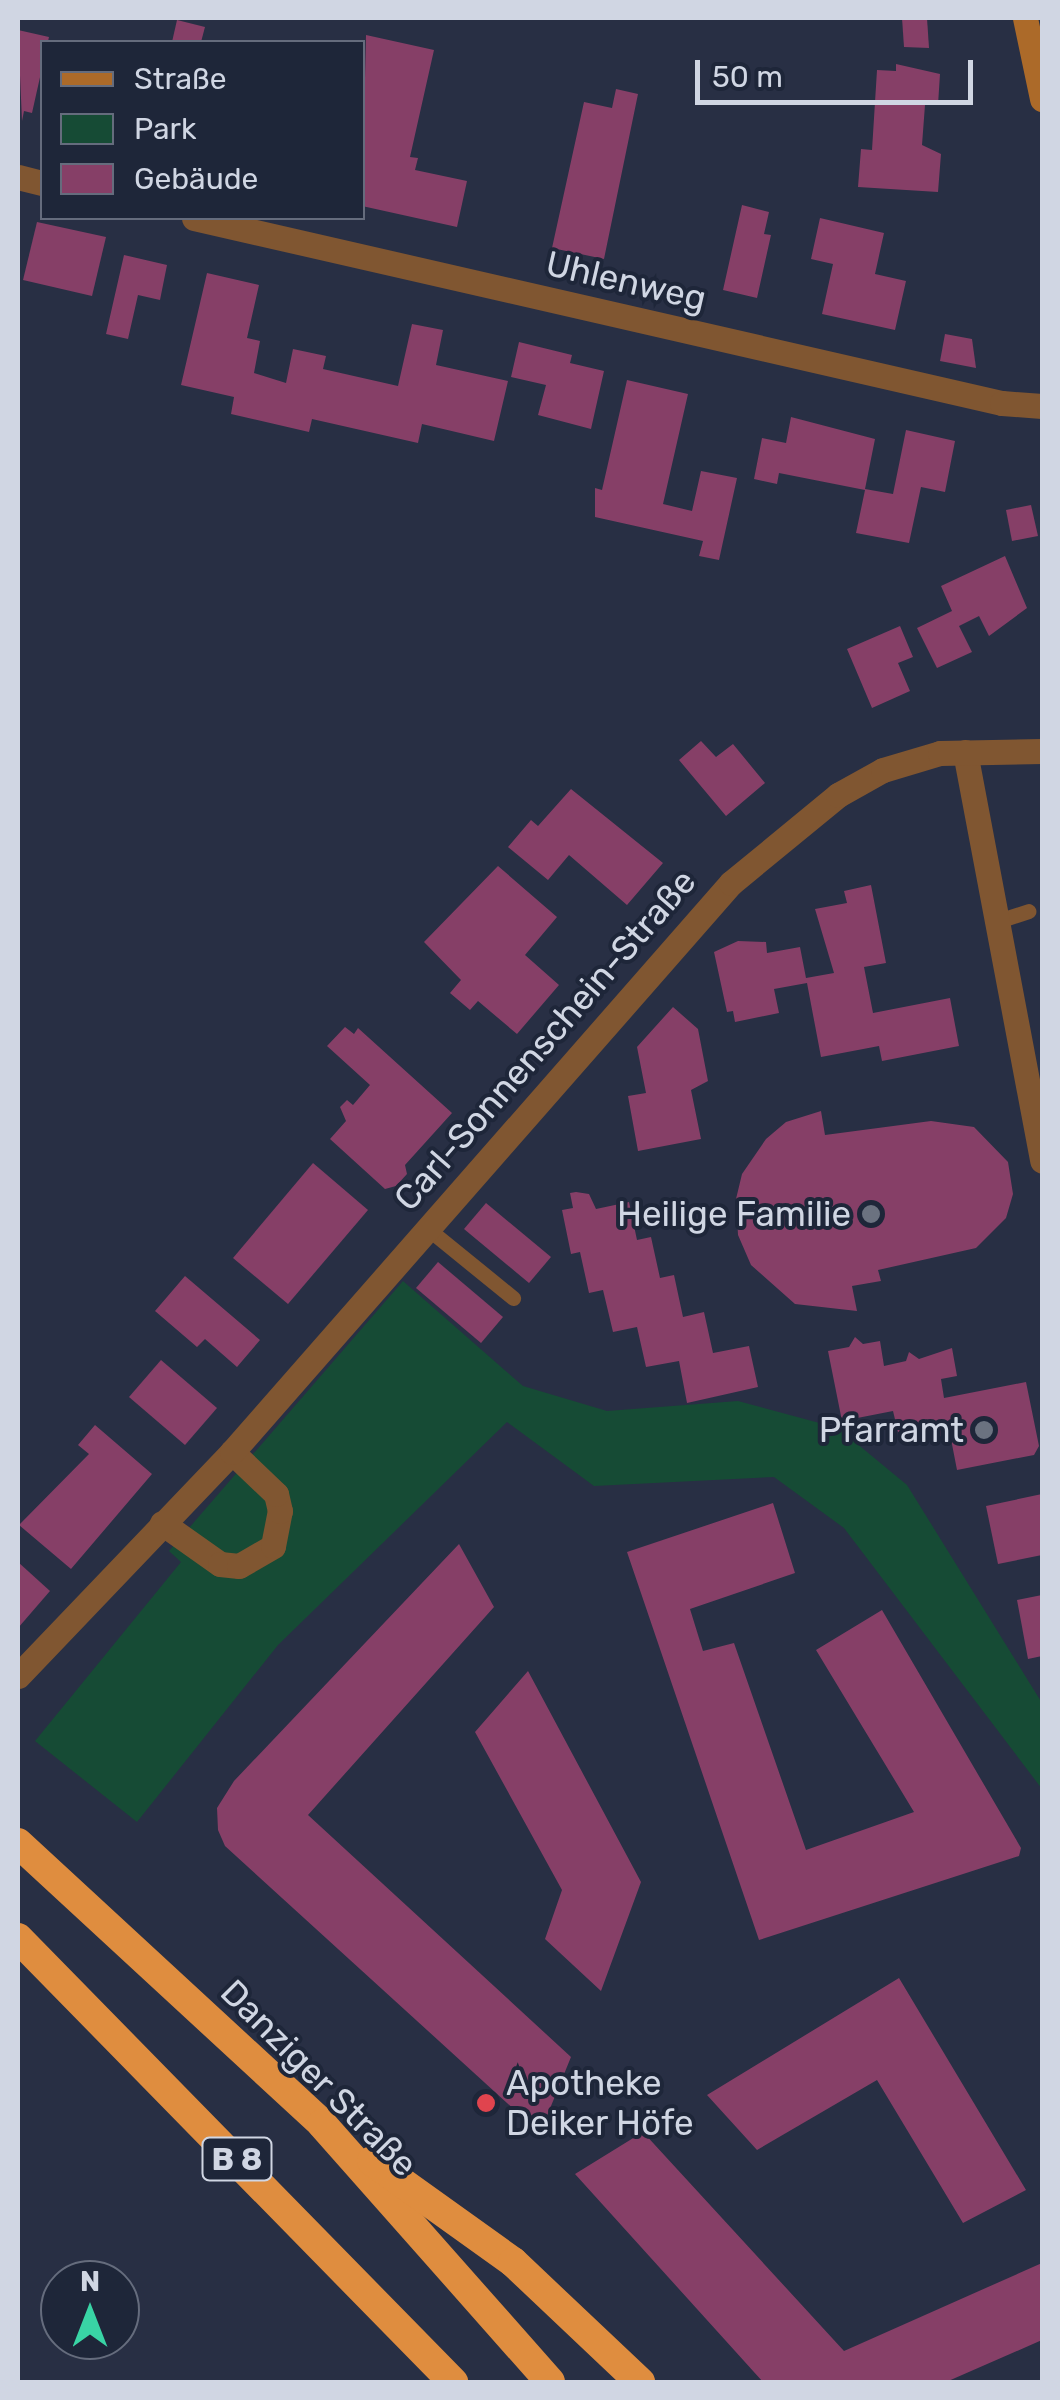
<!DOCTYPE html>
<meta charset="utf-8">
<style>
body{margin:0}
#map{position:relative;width:1060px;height:2400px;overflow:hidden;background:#282f44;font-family:Rubik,sans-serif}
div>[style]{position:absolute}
.green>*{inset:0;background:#164b35}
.building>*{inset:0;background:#863f67}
.lane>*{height:15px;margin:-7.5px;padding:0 7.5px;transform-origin:7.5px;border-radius:7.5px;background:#805631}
.street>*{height:25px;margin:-12.5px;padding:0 12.5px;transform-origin:12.5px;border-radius:12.5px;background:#805631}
.secondary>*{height:25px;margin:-12.5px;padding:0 12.5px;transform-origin:12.5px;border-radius:12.5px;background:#ac6a29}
.highway>*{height:30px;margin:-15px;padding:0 15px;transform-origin:15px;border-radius:15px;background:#df8d3f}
.dots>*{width:28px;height:28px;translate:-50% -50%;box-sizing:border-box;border:5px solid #1e2639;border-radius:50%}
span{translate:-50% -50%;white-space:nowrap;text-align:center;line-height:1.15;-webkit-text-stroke:8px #1e2639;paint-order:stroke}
.shield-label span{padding:2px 8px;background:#1e2639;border:2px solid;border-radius:8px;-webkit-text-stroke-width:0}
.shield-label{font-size:32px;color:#d0d6e3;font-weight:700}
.street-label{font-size:35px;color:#d0d6e3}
.poi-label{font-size:35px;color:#d0d6e3}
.right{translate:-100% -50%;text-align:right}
.left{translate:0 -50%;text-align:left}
.frame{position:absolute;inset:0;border:20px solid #d0d6e3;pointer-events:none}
.legend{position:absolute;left:40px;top:40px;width:325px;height:180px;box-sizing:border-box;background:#1e2639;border:2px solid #656c7d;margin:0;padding:12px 18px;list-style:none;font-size:30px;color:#d0d6e3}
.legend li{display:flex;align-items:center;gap:20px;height:50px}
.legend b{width:50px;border:2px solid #656c7d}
.north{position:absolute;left:40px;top:2260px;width:100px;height:100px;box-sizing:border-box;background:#1e2639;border:2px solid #656c7d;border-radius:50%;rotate:0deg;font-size:28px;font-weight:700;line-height:40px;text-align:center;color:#d0d6e3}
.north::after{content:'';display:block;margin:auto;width:35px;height:45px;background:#39d4a5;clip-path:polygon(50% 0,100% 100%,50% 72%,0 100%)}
.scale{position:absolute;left:695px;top:60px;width:278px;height:45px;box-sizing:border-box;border:5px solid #d0d6e3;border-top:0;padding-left:12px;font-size:30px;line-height:35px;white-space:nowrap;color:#d0d6e3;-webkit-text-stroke:8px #1e2639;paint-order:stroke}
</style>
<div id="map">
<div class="green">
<i style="clip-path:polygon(403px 1281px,523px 1386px,607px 1411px,738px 1401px,838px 1428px,907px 1485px,1042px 1703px,1042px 1789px,844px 1528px,774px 1477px,594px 1486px,507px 1422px,278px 1645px,137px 1822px,35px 1741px,181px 1562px,169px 1551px)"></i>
</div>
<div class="building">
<i style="clip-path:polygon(902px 18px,927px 18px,929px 48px,904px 47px)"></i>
<i style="clip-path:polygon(177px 20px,205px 27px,201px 42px,172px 42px)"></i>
<i style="clip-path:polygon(18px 30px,49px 37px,32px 113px,24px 111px,22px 121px)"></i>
<i style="clip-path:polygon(366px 35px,434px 50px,410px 157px,418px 158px,415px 170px,467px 181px,457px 227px,362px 206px)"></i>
<i style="clip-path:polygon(896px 64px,940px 74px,938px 105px,925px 105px,922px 145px,941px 154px,938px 192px,858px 187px,861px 149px,872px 150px,877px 70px,896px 71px)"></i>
<i style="clip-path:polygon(616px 89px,638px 94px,604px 259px,552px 248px,584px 102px,612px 108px)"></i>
<i style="clip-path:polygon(742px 205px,769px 212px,764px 234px,771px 235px,757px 298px,723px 290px)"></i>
<i style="clip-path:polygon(820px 218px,884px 233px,875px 274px,906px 281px,895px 330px,822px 314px,833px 264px,811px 259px)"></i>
<i style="clip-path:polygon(37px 222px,106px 237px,92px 296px,23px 280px)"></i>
<i style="clip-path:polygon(124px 255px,167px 265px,160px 300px,138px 295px,128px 339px,106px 334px)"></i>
<i style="clip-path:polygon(207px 273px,259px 285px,247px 338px,260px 341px,254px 373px,286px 383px,293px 349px,326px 356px,323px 369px,398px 386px,412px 324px,443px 330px,436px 365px,508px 381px,494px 441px,422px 424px,418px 443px,312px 419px,309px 432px,231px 414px,234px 397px,181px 385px)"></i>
<i style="clip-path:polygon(945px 334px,972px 339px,976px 368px,940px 361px)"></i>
<i style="clip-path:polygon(519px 342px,572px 355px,570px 363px,604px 371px,591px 429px,538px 415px,546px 385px,511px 377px)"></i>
<i style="clip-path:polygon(627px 380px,688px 394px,663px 504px,692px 511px,701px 471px,737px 478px,719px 560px,699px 556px,703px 541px,595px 517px,595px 488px,602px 490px)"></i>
<i style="clip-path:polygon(791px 417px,875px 439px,865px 489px,893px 494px,906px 430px,955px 441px,945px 492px,921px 487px,909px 543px,856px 533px,865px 490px,779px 473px,777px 484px,754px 479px,762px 438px,786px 443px)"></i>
<i style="clip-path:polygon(1031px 505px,1038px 536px,1012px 541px,1006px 510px)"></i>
<i style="clip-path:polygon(1005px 556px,1027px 608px,989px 636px,979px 616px,959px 626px,972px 652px,937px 668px,917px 628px,952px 611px,941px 586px)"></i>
<i style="clip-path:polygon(900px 626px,913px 657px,898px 663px,910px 691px,872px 708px,847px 649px)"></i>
<i style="clip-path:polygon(701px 741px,716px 757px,733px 744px,765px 783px,726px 816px,679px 760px)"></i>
<i style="clip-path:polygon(571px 789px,663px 863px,627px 905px,569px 855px,548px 880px,508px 847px,531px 820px,538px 826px)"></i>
<i style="clip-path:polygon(498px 866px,557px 917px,525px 955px,559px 985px,517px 1034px,478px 1001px,470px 1010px,450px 993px,461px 980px,424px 942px)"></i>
<i style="clip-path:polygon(871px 885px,886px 963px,864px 967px,873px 1013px,950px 998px,959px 1046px,882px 1061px,879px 1046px,821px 1057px,807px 983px,774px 989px,779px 1013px,735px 1022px,733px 1011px,727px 1012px,714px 952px,738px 941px,766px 942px,767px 953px,800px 947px,806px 978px,834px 973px,815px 909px,847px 903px,844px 891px)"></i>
<i style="clip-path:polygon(673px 1007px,698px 1029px,708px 1081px,691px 1090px,701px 1139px,638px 1151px,628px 1096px,646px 1093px,637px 1047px)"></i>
<i style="clip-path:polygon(345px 1027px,354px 1034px,358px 1028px,452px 1113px,405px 1165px,407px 1174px,396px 1186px,385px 1189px,330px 1139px,346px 1121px,340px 1107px,347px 1100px,353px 1105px,370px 1085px,327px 1046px)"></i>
<i style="clip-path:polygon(821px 1111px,825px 1135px,931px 1121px,974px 1127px,1008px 1162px,1013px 1194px,1006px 1218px,976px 1248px,878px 1270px,881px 1281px,852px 1286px,857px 1311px,795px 1304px,751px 1265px,738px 1235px,736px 1199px,742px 1174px,766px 1139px,786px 1122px)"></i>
<i style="clip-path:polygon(313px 1163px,368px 1210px,288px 1304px,233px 1258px)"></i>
<i style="clip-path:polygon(576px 1192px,589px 1194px,596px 1209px,629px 1202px,637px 1240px,651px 1237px,660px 1278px,674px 1275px,683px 1317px,704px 1312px,713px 1353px,749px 1346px,758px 1387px,687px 1403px,679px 1361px,646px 1367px,637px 1327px,613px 1332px,603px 1290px,589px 1293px,580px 1252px,571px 1254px,562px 1210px,573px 1208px,570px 1193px)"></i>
<i style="clip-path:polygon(486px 1203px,551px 1257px,529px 1283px,464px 1229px)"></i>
<i style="clip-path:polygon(438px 1262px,503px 1317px,481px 1343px,416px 1288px)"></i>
<i style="clip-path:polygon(185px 1276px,260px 1340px,237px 1367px,205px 1339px,197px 1347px,155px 1311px)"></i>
<i style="clip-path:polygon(855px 1337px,863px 1344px,880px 1341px,884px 1366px,906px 1361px,909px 1352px,919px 1359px,952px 1348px,957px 1376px,941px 1379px,944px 1398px,1026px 1382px,1039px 1446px,1034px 1455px,957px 1470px,950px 1434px,934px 1438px,931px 1426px,898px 1432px,893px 1411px,842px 1421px,828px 1351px,849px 1347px)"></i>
<i style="clip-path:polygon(161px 1360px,217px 1408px,185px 1445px,129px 1397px)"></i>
<i style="clip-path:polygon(95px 1425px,152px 1474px,71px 1569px,19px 1525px,89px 1454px,78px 1445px)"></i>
<i style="clip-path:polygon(1042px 1494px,1042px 1555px,998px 1564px,986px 1506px)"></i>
<i style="clip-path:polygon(773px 1503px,795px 1573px,690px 1609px,703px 1651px,734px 1643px,806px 1850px,914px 1812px,816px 1650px,882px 1610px,1021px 1848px,1019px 1856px,759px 1940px,627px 1552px)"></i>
<i style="clip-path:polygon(459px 1544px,494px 1607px,308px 1815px,571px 2057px,540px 2133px,225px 1846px,218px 1830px,217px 1808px,234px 1781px)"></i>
<i style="clip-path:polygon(18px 1562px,50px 1591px,18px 1628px)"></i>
<i style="clip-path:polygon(1042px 1595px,1042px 1656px,1028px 1659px,1017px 1600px)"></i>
<i style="clip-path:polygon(528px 1671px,641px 1882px,601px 1991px,545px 1939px,562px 1890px,475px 1732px)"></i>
<i style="clip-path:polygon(899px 1978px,1026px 2190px,963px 2223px,877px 2080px,757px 2150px,707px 2095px)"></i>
<i style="clip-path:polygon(643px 2132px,844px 2351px,1042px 2263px,1042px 2340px,946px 2382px,763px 2382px,575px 2174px)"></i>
</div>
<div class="lane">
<i style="left:998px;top:921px;width:32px;rotate:-18deg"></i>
<i style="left:427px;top:1228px;width:111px;rotate:39.1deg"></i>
</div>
<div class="street">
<i style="left:18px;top:177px;width:25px;rotate:14deg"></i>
<i style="left:194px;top:218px;width:829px;rotate:12.9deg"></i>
<i style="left:1002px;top:403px;width:40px;rotate:4.3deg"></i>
<i style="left:965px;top:752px;width:416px;rotate:79.3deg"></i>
<i style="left:162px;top:1523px;width:71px;rotate:35.3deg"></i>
<i style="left:220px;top:1564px;width:19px;rotate:6deg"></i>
<i style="left:239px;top:1566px;width:39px;rotate:-30deg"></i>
<i style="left:273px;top:1546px;width:36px;rotate:-79deg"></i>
<i style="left:280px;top:1511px;width:17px;rotate:-103deg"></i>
<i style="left:276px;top:1494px;width:61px;rotate:-136.3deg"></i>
<i style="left:18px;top:1676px;width:310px;rotate:-46.3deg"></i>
<i style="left:232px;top:1452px;width:757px;rotate:-48.75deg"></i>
<i style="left:731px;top:883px;width:139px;rotate:-39.4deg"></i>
<i style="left:838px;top:795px;width:51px;rotate:-29.1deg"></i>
<i style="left:883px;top:770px;width:59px;rotate:-16.6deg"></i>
<i style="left:940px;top:753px;width:102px;rotate:-1.1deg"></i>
</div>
<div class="secondary">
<i style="left:1025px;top:18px;width:83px;rotate:78.1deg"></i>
</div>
<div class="highway">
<i style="left:18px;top:1843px;width:414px;rotate:42.7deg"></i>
<i style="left:322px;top:2124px;width:344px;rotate:48.5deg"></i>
<i style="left:18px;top:1938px;width:622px;rotate:45.59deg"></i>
<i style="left:372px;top:2161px;width:173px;rotate:35.6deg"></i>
<i style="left:513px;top:2262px;width:175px;rotate:43.4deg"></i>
</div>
<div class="dots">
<i style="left:871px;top:1214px;background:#6b7280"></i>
<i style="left:984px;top:1430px;background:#6b7280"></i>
<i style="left:486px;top:2103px;background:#e0444e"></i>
</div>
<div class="shield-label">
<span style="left:237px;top:2159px">B 8</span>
</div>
<div class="street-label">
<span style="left:626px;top:281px;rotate:13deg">Uhlenweg</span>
<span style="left:545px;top:1040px;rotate:-49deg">Carl-Sonnenschein-Straße</span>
<span style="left:319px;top:2078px;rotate:45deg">Danziger Straße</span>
</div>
<div class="poi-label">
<span class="right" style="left:851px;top:1214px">Heilige Familie</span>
<span class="right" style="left:964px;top:1430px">Pfarramt</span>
<span class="left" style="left:506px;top:2103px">Apotheke<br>Deiker Höfe</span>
</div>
<div class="frame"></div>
<ul class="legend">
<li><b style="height:12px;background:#ac6a29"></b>Straße</li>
<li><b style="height:28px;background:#164b35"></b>Park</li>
<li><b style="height:28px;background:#863f67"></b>Gebäude</li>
</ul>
<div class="north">N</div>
<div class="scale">50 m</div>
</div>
